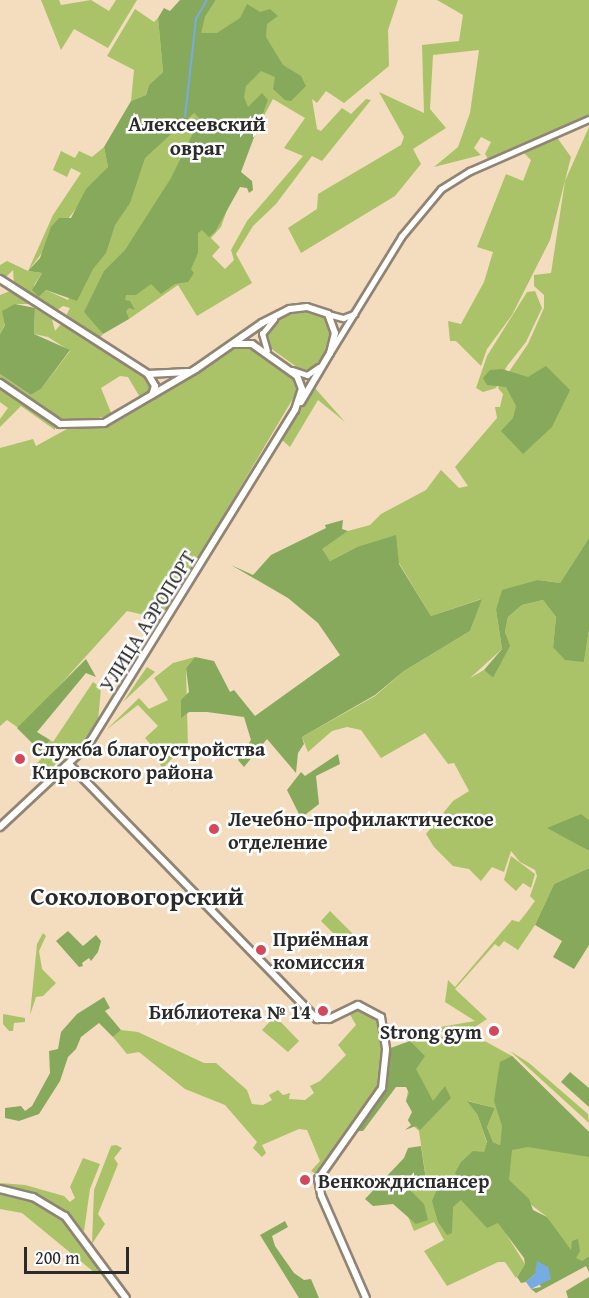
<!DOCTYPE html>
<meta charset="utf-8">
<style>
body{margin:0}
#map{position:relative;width:589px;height:1298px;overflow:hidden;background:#f4dcbe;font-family:"Gentium Book Plus",serif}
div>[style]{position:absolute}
.green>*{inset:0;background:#aac368}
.forest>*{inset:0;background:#87a95c}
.water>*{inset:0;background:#77abe4}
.stream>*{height:1.5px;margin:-0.75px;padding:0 0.75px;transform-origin:0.75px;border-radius:0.75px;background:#77abe4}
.roads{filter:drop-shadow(2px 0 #908474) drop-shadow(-2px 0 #908474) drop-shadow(0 2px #908474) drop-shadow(0 -2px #908474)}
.tertiary>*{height:4.5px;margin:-2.25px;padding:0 2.25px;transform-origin:2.25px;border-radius:2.25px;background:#fff}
.primary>*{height:6px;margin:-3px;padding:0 3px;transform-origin:3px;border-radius:3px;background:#fff}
.dots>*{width:16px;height:16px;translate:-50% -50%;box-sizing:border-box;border:3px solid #fff;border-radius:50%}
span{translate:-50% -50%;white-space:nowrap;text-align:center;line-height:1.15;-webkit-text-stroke:5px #fff;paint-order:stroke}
.street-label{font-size:20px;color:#2b2b2b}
.poi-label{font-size:20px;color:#2b2b2b;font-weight:700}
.left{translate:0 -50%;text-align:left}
.right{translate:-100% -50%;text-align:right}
.neighbourhood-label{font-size:21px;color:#2b2b2b;font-weight:700}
.district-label{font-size:26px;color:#2b2b2b;font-weight:700}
.scale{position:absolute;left:24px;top:1247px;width:105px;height:27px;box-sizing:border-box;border:3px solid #2b2b2b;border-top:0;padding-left:8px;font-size:18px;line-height:21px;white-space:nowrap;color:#2b2b2b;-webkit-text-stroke:4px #fff;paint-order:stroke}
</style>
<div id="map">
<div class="green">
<i style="clip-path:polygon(41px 0,59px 0,61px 5px,91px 0,109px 11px,116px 0,137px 0,108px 48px,74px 29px,61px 50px)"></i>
<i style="clip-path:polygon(evenodd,216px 0,398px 0,388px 30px,389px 66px,344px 103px,326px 91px,317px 103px,312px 99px,317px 129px,321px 131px,342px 108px,351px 114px,366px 99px,371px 100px,322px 161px,312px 156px,276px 204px,253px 226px,236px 254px,252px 283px,197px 316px,178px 285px,129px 319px,85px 312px,103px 334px,98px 340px,65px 318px,70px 308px,63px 306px,56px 311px,14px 284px,13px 270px,5px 278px,0 275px,0 265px,7px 261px,28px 271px,53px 215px,81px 173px,71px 168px,67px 177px,53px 170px,61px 151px,75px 158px,79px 151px,92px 157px,104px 147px,108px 167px,28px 271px,42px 273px,34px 285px,39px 297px,46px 290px,68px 300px,145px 157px,205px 17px,216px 0,273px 99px,305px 118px,284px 148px,303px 156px,247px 221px,231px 250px,234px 260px,225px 269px,212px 256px,220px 247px,211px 238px,221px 227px,252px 138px,273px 99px)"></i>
<i style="clip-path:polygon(437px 0,589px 0,589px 116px,488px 159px,485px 154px,491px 142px,481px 137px,474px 148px,481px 155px,434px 167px,458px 147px,470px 113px,479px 50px,433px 55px,430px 109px,446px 128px,413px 149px,421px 164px,395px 196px,301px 253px,288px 228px,317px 209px,318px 194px,401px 145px,404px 137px,379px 92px,424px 113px,422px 45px,459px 41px,463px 15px)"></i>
<i style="clip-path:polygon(135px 9px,154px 22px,158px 18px,163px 72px,149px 85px,146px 95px,131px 101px,134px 70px,107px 56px)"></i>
<i style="clip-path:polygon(589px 127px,589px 538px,560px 583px,538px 580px,496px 610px,502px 649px,470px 678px,484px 670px,493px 678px,509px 646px,505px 632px,508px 617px,522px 605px,543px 600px,556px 617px,553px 647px,584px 662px,589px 630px,589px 820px,581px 815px,548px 828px,589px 851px,589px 868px,554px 884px,535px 925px,518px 950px,504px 941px,499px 947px,495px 944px,455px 989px,487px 1019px,475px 1027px,430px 1034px,429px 1029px,475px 1021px,445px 1002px,448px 980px,455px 987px,512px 920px,519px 922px,527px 912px,535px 901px,530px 896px,537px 876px,535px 870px,520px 862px,511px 851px,504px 872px,492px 867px,481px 881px,469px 869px,453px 866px,434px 847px,426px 834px,453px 801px,469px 791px,454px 763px,448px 764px,425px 733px,381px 758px,361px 730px,347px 727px,332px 731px,308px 752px,302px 737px,375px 696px,404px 671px,470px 631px,481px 599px,431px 616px,399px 563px,357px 547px,330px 561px,321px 549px,348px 531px,370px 525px,381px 514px,426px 490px,441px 470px,459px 488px,468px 486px,455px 467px,497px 418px,495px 407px,500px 407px,503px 394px,498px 388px,528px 344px,544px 308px,544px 295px,534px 286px,534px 275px,551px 273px,565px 181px)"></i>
<i style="clip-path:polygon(556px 136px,571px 157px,550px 240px,512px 315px,487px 349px,481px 366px,456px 341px,450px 341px,448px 321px,461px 324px,484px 282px,493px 252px,477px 247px,506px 174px,523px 181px,531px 160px,521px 150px)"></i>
<i style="clip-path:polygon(10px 291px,30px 304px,15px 304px,0 334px,0 295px)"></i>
<i style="clip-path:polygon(535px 291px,542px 308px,526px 342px,507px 366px,496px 388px,483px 392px,476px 388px,487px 356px,527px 292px)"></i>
<i style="clip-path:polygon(35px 308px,52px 319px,55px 331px,61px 324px,149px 380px,151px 392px,141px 399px,128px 377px,120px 376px,101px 388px,112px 415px,75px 423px,55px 418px,0 380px,0 374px,31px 395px,41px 389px,70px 351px,48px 337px,34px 334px)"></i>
<i style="clip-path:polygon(297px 311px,322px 315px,331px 330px,324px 354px,311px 371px,301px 370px,266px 345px,264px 335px,271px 324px)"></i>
<i style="clip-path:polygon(245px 343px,295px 379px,298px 390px,132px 670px,129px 667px,147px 639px,149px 616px,127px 611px,20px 729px,7px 720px,0 726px,0 448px,33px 439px,36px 446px,67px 429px,104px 425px)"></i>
<i style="clip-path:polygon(0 385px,55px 424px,55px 430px,21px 406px,0 427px,0 419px,8px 408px,0 402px)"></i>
<i style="clip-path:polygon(314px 387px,345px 422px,318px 400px,290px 447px,282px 440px)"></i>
<i style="clip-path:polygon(195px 657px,186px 668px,188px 748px,184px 746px,162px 769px,154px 748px,145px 738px,158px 726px,138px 705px,106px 730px,139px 698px,149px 709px,168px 700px,154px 678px,173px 663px)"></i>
<i style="clip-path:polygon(147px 667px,155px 672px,123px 702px)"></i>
<i style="clip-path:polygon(93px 682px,101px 688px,98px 722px,80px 746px,64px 752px,56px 761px,57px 768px,47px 774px,36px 764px,45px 755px,41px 752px,50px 740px,53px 742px)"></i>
<i style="clip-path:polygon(511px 856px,535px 874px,531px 888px,523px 883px,516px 891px,504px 880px)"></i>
<i style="clip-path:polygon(330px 911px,359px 940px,350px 950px,321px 921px)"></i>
<i style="clip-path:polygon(43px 933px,46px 936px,39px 951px,42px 969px,56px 983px,43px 996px,36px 997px,30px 1015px,37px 944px)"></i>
<i style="clip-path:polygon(357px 1008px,379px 1023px,382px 1052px,379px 1086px,316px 1174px,311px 1171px,320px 1161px,307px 1130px,299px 1129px,262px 1145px,266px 1153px,262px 1157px,253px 1148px,257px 1142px,225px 1105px,185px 1089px,139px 1052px,127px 1054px,113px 1037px,121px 1030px,138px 1032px,204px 1063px,216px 1063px,247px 1090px,252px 1104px,263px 1105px,272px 1100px,269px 1095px,278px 1090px,283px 1095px,290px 1093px,289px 1099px,305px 1100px,314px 1093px,310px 1086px,320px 1081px,346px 1055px,338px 1045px,356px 1025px,348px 1011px)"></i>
<i style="clip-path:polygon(3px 1014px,25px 1018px,25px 1022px,14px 1023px,13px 1031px,9px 1031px,3px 1024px)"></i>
<i style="clip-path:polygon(275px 1016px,299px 1041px,288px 1052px,262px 1030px)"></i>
<i style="clip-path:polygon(470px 1033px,512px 1056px,589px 1132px,589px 1256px,582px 1261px,578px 1263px,547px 1217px,503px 1183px,502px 1130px,500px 1145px,493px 1142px,487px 1127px,495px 1108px,468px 1101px,477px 1114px,487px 1143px,484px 1152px,498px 1221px,525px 1264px,516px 1278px,505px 1262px,498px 1262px,447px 1286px,424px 1251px,444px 1240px,434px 1222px,414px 1231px,407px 1214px,411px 1191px,427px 1186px,419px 1131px,408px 1121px,413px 1112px,406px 1101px,409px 1086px,388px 1076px,391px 1048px,410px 1041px)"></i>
<i style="clip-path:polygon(510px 1051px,529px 1063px,588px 1114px,589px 1123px)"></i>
<i style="clip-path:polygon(116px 1145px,122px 1148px,114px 1158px,118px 1164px,98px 1214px,105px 1224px,92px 1244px,94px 1190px,111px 1146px)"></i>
<i style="clip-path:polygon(83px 1158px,100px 1164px,90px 1189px,84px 1231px,47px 1201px,0 1186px,0 1183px,25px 1185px,64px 1196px,70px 1202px,75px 1198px,70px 1187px)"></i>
<i style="clip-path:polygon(0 1192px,32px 1200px,64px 1218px,123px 1298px,119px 1298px,101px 1270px,95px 1273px,22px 1213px,0 1209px)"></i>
</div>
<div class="forest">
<i style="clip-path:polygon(180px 0,216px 0,205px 17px,201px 33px,217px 33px,240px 18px,247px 4px,260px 12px,270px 9px,278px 16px,267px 24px,266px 37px,283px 65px,301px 76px,306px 86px,291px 101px,285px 100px,273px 89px,275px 77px,261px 71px,246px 86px,244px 97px,248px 107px,262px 93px,268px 100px,241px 172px,252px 181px,253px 190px,249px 193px,247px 188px,240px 187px,215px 232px,209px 237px,202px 230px,198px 233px,198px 253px,191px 269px,194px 273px,188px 282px,175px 284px,161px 294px,151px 284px,136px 295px,126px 295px,125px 300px,130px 301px,135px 310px,129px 308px,126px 311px,129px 319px,103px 334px,84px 312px,104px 271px,125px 250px,171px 178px,200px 119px,194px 113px,145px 158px,130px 203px,115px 225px,106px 253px,93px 269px,77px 301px,46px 290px,39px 297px,32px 290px,42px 273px,28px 271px,40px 258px,51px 227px,59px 218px,71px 218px,86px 189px,108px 167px,104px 147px,131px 101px,146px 95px,149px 85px,163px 72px,158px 18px,164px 8px,170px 11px)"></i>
<i style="clip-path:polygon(15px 304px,35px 308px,34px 334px,70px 350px,41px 389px,31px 395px,0 374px,0 334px,5px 325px,2px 311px)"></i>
<i style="clip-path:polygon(546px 366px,570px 390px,552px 427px,523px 454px,501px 431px,513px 418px,516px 406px,506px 387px,487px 385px,483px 378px,490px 370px,502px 369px,528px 377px)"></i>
<i style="clip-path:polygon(343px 520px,342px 529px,348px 531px,322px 549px,330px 561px,357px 547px,396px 535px,399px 564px,431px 616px,482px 599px,470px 631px,404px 671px,375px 695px,302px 737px,304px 744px,298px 753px,296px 773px,267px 739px,244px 767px,238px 760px,251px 740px,244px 717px,207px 712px,189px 712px,181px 718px,181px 700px,189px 692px,186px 668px,195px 657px,214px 661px,230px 692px,234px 690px,255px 716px,340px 655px,318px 623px,288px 598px,231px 565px,253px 575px,271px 555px,326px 528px,325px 525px)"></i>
<i style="clip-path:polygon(589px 538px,589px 630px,584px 662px,565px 660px,553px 647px,556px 617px,543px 600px,522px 605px,508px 617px,505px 632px,510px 646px,493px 678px,484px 670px,502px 649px,496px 610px,502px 590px,538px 580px,560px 583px)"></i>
<i style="clip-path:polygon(86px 659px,96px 677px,86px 673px,37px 732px,50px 740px,41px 752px,17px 728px)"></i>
<i style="clip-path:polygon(338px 754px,340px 764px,316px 776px,319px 804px,301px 818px,287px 790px,301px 772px,305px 776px)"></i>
<i style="clip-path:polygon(581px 814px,589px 820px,589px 851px,547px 828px)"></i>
<i style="clip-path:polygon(589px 868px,589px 945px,574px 969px,553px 957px,562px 941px,535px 925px,554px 884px)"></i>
<i style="clip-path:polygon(68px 931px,83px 946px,96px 935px,101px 941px,98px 952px,91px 961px,89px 958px,82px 963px,83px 966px,79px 967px,56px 941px)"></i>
<i style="clip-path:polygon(104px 997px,110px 1008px,105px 1011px,121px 1030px,113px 1037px,99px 1023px,81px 1037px,76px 1049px,68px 1057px,60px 1081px,39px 1114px,19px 1121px,5px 1118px,5px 1108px,21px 1106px,25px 1111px,32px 1106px,50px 1073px,49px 1051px,58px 1049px,61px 1032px,77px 1014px)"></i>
<i style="clip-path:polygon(410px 1041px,425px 1056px,416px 1069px,433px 1101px,445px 1086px,451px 1098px,420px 1130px,416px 1126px,405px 1130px,411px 1125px,408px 1120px,412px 1112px,406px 1101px,409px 1093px,406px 1087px,396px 1087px,363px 1131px,356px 1131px,384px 1091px,391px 1048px)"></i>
<i style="clip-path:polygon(512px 1056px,589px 1132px,589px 1157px,528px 1147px,512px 1150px,509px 1180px,529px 1199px,533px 1210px,547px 1217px,571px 1250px,572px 1241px,578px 1239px,580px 1251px,576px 1258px,582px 1261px,589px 1256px,589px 1272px,586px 1266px,536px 1293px,531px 1289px,541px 1287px,535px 1274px,526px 1282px,521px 1283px,517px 1277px,525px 1264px,524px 1258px,498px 1223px,487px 1228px,461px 1200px,453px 1207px,452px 1233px,447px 1235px,438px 1222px,432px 1201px,439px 1185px,450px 1181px,463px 1187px,455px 1173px,461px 1162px,473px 1151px,484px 1152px,487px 1142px,477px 1114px,467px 1101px,495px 1108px,487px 1127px,493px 1142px,500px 1145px,502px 1126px,494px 1101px,496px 1087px,500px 1062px)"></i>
<i style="clip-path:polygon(570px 1072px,589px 1088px,589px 1107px,561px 1082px)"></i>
<i style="clip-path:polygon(421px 1146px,427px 1187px,411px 1191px,424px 1204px,428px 1220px,416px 1224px,393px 1204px,373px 1206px,365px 1199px,404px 1158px,408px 1148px)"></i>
<i style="clip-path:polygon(285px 1221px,288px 1227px,272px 1236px,275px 1246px,294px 1273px,304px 1280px,311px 1279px,319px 1298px,299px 1298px,260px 1235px)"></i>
<i style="clip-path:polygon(589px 1277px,589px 1298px,568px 1298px,566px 1291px)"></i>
</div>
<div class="water">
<i style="clip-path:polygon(537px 1261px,548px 1267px,551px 1279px,531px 1289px,526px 1282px,535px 1274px)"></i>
</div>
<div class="stream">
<i style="left:185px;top:117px;width:99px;rotate:-83.6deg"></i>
<i style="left:196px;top:19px;width:22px;rotate:-60deg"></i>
</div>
<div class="roads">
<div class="tertiary">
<i style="left:328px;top:314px;width:16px;rotate:15deg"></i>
<i style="left:343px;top:318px;width:12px;rotate:-20deg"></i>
<i style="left:267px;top:351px;width:18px;rotate:-106deg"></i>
<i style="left:262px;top:334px;width:19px;rotate:-51deg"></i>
<i style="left:331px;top:351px;width:134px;rotate:-58.4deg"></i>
<i style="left:401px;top:237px;width:62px;rotate:-50.2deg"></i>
<i style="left:441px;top:189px;width:34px;rotate:-32deg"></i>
<i style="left:470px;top:171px;width:130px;rotate:-23.6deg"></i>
<i style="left:292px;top:370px;width:16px;rotate:18deg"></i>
<i style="left:307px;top:375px;width:14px;rotate:-34deg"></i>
</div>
<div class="primary">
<i style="left:0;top:279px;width:176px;rotate:32.7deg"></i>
<i style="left:148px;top:374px;width:40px;rotate:-2.9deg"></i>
<i style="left:148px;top:374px;width:14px;rotate:60deg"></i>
<i style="left:155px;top:386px;width:9px;rotate:108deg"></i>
<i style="left:0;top:383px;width:73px;rotate:34.3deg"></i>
<i style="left:60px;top:424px;width:44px;rotate:-1.3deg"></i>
<i style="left:104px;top:423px;width:107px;rotate:-30.4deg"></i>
<i style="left:196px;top:369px;width:80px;rotate:-34.9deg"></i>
<i style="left:262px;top:323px;width:31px;rotate:-27deg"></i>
<i style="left:290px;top:309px;width:17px;rotate:-7deg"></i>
<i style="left:307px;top:307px;width:22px;rotate:18deg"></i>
<i style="left:328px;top:314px;width:20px;rotate:70deg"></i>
<i style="left:335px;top:333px;width:21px;rotate:104deg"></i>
<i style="left:330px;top:353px;width:57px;rotate:120.6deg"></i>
<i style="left:69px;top:764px;width:356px;rotate:45.8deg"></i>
<i style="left:317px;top:1019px;width:12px"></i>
<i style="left:329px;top:1019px;width:32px;rotate:-26deg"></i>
<i style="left:358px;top:1005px;width:26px;rotate:28deg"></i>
<i style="left:381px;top:1017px;width:33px;rotate:81deg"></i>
<i style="left:386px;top:1050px;width:38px;rotate:96deg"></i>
<i style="left:382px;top:1088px;width:111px;rotate:125.1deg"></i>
<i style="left:318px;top:1179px;width:16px;rotate:79deg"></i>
<i style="left:321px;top:1195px;width:112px;rotate:66.4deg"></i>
<i style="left:0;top:827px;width:120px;rotate:-43deg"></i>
<i style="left:88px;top:745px;width:394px;rotate:-58.3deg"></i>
<i style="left:295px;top:410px;width:22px;rotate:-72deg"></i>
<i style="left:302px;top:389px;width:14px;rotate:-111deg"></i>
<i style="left:297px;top:376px;width:55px;rotate:-144.6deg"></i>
<i style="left:252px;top:344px;width:19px;rotate:180deg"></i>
<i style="left:0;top:1189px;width:34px;rotate:14deg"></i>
<i style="left:33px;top:1197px;width:37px;rotate:31deg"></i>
<i style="left:65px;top:1216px;width:102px;rotate:53.4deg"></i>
</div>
</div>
<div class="dots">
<i style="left:20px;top:759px;background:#d1495b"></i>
<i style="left:214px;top:829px;background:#d1495b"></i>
<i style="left:261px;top:950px;background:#d1495b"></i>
<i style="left:323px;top:1011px;background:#d1495b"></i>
<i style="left:494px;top:1031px;background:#d1495b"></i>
<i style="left:305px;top:1180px;background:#d1495b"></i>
</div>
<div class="street-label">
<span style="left:147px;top:621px;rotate:-58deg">УЛИЦА АЭРОПОРТ</span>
</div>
<div class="poi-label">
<span class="left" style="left:32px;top:760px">Служба благоустройства<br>Кировского района</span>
<span class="left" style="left:228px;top:830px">Лечебно-профилактическое<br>отделение</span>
<span class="left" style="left:273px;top:950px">Приёмная<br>комиссия</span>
<span class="right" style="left:311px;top:1011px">Библиотека № 14</span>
<span class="right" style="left:482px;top:1031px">Strong gym</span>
<span class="left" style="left:318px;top:1180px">Венкождиспансер</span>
</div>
<div class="neighbourhood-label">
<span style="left:197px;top:136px">Алексеевский<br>овраг</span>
</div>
<div class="district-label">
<span style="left:137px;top:896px">Соколовогорский</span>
</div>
<div class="scale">200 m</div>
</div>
